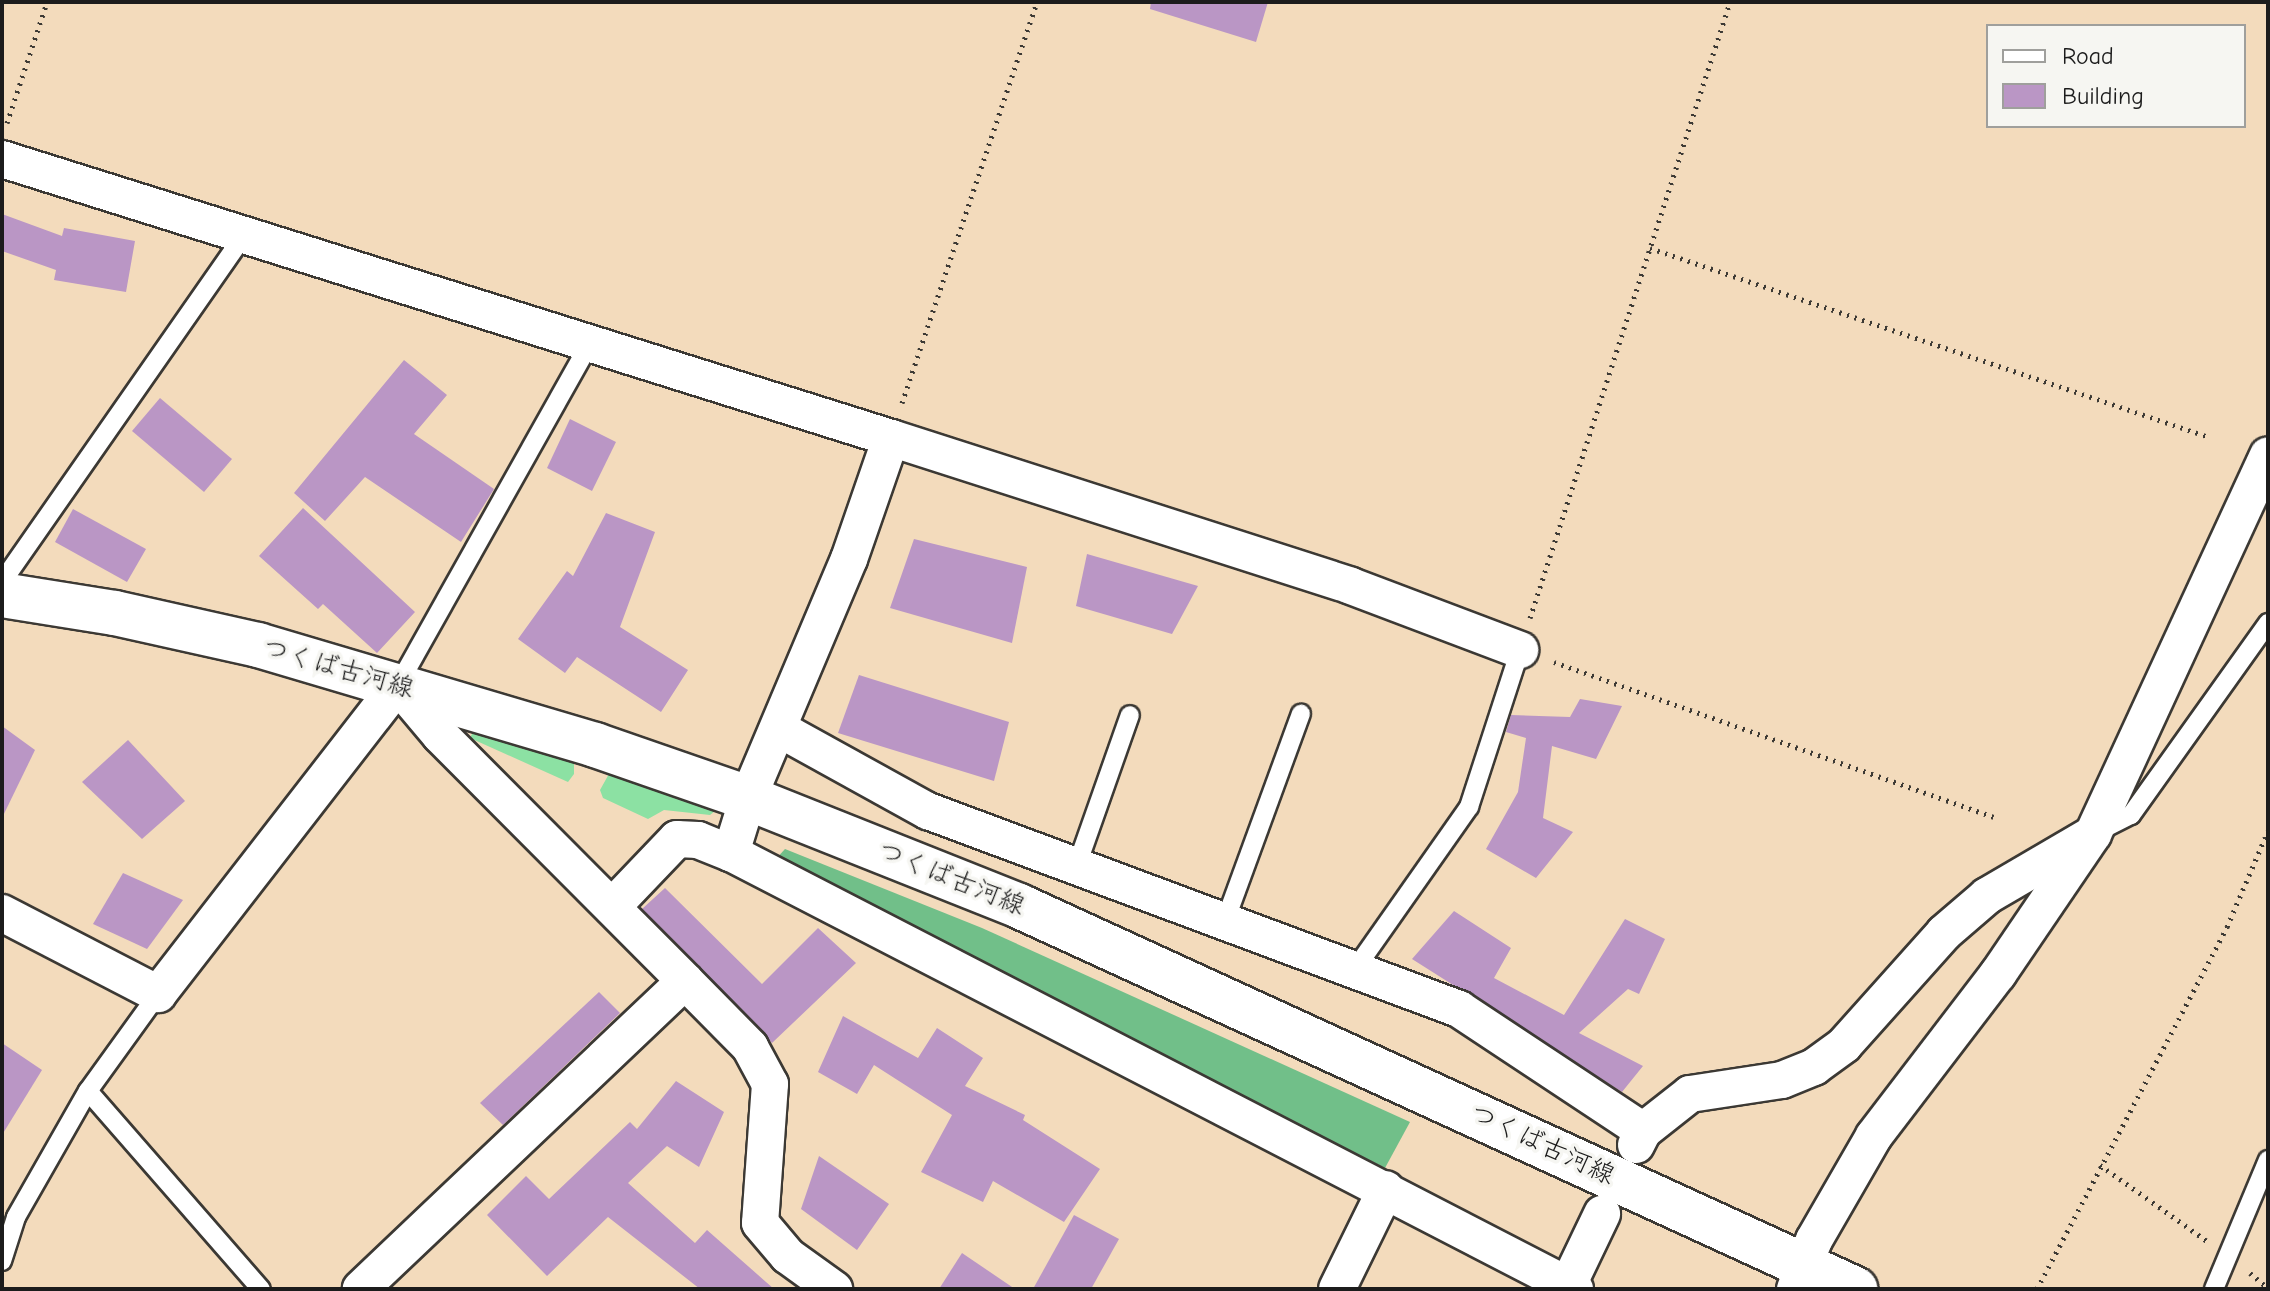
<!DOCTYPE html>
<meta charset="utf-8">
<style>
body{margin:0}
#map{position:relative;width:2270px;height:1291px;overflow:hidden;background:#f3dbbc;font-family:"Comic Neue","Klee One",sans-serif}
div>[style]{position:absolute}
.green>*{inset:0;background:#8ce1a3}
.forest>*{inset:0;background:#71bf89}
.building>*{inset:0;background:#ba96c5}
.path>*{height:5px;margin-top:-2.5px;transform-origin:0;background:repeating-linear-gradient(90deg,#3c3934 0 2px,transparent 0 8px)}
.roads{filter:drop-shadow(2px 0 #3c3934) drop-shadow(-2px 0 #3c3934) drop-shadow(0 2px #3c3934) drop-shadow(0 -2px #3c3934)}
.lane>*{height:18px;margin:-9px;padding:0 9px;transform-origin:9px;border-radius:9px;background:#fff}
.street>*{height:36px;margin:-18px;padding:0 18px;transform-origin:18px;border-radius:18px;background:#fff}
.primary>*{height:44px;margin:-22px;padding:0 22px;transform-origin:22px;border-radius:22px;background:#fff}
span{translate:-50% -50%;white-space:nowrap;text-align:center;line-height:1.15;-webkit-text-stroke:7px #f6f6f2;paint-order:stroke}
.street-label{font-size:26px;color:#1c1c1c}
.frame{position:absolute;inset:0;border:4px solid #1c1c1c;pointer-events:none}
.legend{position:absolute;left:1986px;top:24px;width:260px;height:104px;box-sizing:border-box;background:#f6f6f2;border:2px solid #9f9f9c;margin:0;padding:10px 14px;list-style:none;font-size:24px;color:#1c1c1c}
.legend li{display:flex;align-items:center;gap:16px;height:40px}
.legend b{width:40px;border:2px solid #9f9f9c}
</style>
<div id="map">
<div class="green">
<i style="clip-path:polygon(474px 730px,574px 762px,574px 774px,568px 782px,470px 738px)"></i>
<i style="clip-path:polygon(610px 772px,715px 811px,710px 815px,664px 810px,648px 819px,603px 798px,600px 790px)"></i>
</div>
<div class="forest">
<i style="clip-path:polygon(785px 849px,982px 928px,1410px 1122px,1385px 1168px,775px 860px)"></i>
</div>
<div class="building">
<i style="clip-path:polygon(1151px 2px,1268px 2px,1256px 42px,1150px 9px)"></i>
<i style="clip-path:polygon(2px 214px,62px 236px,64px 228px,135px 241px,126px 292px,54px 280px,56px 270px,2px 251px)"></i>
<i style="clip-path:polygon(404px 360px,447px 395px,414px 434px,494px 489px,461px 542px,365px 477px,325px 521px,294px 493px)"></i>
<i style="clip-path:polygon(160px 398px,232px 459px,204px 492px,132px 431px)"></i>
<i style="clip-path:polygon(570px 419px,616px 442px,592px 491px,547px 468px)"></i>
<i style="clip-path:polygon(303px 508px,415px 612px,377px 653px,323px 604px,318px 609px,259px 556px)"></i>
<i style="clip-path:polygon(73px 509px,146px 549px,127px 582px,55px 542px)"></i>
<i style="clip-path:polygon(606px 513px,655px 532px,620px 627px,688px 670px,661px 712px,577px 657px,565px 673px,518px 639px,567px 571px,573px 576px)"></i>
<i style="clip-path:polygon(914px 539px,1027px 567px,1012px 643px,890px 608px)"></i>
<i style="clip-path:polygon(1087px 554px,1198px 586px,1172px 634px,1076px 606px)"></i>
<i style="clip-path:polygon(859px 675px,1009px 722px,994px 781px,838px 733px)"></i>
<i style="clip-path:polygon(1580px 699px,1622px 706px,1596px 759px,1552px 746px,1543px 818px,1573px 832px,1536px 878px,1486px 849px,1518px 792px,1526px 738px,1506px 732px,1511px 715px,1570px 717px)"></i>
<i style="clip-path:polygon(2px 726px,35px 750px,2px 818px)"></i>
<i style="clip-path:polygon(128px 740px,185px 801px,142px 839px,82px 782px)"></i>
<i style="clip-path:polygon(123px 873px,183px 900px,147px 949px,93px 924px)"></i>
<i style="clip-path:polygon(665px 888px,762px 984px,818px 928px,856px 963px,772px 1043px,642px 909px)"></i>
<i style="clip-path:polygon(1454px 911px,1511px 948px,1494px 978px,1564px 1015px,1625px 919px,1665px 939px,1639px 994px,1628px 989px,1579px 1033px,1643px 1066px,1622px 1092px,1412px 959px)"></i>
<i style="clip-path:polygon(599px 992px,620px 1013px,503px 1125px,480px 1103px)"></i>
<i style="clip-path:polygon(843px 1016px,918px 1058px,937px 1028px,983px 1058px,965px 1086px,1025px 1115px,1023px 1120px,1100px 1169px,1064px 1222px,993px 1181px,983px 1202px,921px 1172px,952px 1115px,874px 1065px,857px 1094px,818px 1072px)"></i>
<i style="clip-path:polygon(2px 1043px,42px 1070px,2px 1135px)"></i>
<i style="clip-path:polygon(676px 1081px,724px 1112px,699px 1167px,667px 1146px,628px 1183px,695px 1243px,707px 1230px,774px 1289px,700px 1289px,608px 1217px,547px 1276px,487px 1215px,526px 1176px,549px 1199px,630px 1122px,637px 1129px)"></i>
<i style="clip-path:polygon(819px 1156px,889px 1204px,857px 1250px,801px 1209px)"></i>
<i style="clip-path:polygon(1074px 1215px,1119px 1239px,1091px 1289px,1033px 1289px)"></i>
<i style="clip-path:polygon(962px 1253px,1015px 1289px,939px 1289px)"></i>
</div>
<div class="path">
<i style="left:7px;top:123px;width:127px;rotate:-71.7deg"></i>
<i style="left:1650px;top:248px;width:587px;rotate:18.68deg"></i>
<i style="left:902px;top:403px;width:423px;rotate:-71.4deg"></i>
<i style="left:1530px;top:618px;width:648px;rotate:-72.01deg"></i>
<i style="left:1554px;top:662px;width:466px;rotate:19.4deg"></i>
<i style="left:2100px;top:1165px;width:131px;rotate:35.4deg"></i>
<i style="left:2250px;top:1273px;width:23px;rotate:40deg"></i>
<i style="left:2037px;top:1289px;width:409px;rotate:-62.3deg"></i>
<i style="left:2227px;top:927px;width:104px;rotate:-66.9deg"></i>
</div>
<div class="roads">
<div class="lane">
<i style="left:2px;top:582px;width:423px;rotate:-55.1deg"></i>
<i style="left:398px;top:685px;width:392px;rotate:-60.7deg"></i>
<i style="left:2099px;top:831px;width:36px;rotate:-27deg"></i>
<i style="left:2131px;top:815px;width:236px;rotate:-54.5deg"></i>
<i style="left:1076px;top:868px;width:162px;rotate:-70.6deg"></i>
<i style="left:1224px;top:924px;width:224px;rotate:-69.9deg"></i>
<i style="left:1353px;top:972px;width:202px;rotate:-54.9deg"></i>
<i style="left:1469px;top:807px;width:165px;rotate:-72deg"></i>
<i style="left:158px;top:994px;width:120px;rotate:125.8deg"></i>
<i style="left:88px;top:1091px;width:263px;rotate:48.9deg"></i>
<i style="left:2px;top:1261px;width:46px;rotate:-72.3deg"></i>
<i style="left:16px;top:1217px;width:145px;rotate:-60.3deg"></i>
<i style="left:2214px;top:1289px;width:140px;rotate:-67.3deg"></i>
</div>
<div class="street">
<i style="left:2px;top:159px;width:932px;rotate:17.42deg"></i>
<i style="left:891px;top:438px;width:483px;rotate:17.8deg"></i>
<i style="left:1351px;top:586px;width:181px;rotate:20.7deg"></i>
<i style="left:891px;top:438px;width:128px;rotate:109.1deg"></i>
<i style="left:849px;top:559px;width:259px;rotate:112.9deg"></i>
<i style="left:748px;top:798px;width:58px;rotate:107.2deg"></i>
<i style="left:731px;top:853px;width:950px;rotate:27.32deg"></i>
<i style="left:781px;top:730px;width:168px;rotate:28.9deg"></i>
<i style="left:928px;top:811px;width:567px;rotate:20.45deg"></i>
<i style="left:1459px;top:1009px;width:221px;rotate:33.5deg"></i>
<i style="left:612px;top:907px;width:94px;rotate:-46.3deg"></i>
<i style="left:677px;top:839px;width:21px;rotate:3deg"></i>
<i style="left:698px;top:840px;width:35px;rotate:22deg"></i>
<i style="left:2px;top:913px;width:176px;rotate:27.4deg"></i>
<i style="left:158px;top:994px;width:391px;rotate:-52.2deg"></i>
<i style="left:398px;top:685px;width:65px;rotate:50deg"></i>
<i style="left:440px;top:735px;width:347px;rotate:45.1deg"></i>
<i style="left:685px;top:981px;width:447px;rotate:136.5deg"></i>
<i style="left:685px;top:981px;width:93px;rotate:45.4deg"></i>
<i style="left:750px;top:1047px;width:42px;rotate:61.6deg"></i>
<i style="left:770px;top:1084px;width:139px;rotate:94.1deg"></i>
<i style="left:760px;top:1223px;width:43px;rotate:49.7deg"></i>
<i style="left:788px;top:1256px;width:57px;rotate:35.7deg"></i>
<i style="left:1636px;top:1145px;width:16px;rotate:-63deg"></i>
<i style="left:1643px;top:1131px;width:60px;rotate:-38.2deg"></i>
<i style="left:1690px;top:1094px;width:93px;rotate:-8.7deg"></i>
<i style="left:1782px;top:1080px;width:35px;rotate:-22deg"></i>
<i style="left:1814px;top:1067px;width:37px;rotate:-36deg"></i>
<i style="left:1844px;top:1045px;width:150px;rotate:-48.2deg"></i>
<i style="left:1944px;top:933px;width:57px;rotate:-40.7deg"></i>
<i style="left:1987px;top:896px;width:117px;rotate:-30.3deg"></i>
<i style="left:1568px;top:1285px;width:79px;rotate:-64.4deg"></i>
<i style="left:1337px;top:1289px;width:111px;rotate:-63.9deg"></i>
<i style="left:1795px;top:1289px;width:53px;rotate:-68.8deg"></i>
<i style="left:1814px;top:1240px;width:120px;rotate:-60deg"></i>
<i style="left:1874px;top:1136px;width:204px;rotate:-52.6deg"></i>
<i style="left:1998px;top:974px;width:169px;rotate:-55.8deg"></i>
<i style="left:2093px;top:834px;width:417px;rotate:-65.2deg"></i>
</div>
<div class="primary">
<i style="left:2px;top:595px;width:114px;rotate:9.1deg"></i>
<i style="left:115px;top:613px;width:147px;rotate:12.6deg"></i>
<i style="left:258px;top:645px;width:352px;rotate:16.5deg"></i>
<i style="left:595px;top:745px;width:162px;rotate:19.1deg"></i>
<i style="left:748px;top:798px;width:292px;rotate:21.7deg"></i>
<i style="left:1019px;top:906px;width:920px;rotate:24.61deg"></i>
</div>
</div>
<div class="street-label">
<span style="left:338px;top:669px;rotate:16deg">つくば古河線</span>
<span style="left:951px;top:879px;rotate:22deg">つくば古河線</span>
<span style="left:1542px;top:1145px;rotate:25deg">つくば古河線</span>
</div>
<div class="frame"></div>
<ul class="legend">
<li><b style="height:10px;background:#fff"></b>Road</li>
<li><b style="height:22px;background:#ba96c5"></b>Building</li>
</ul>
</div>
